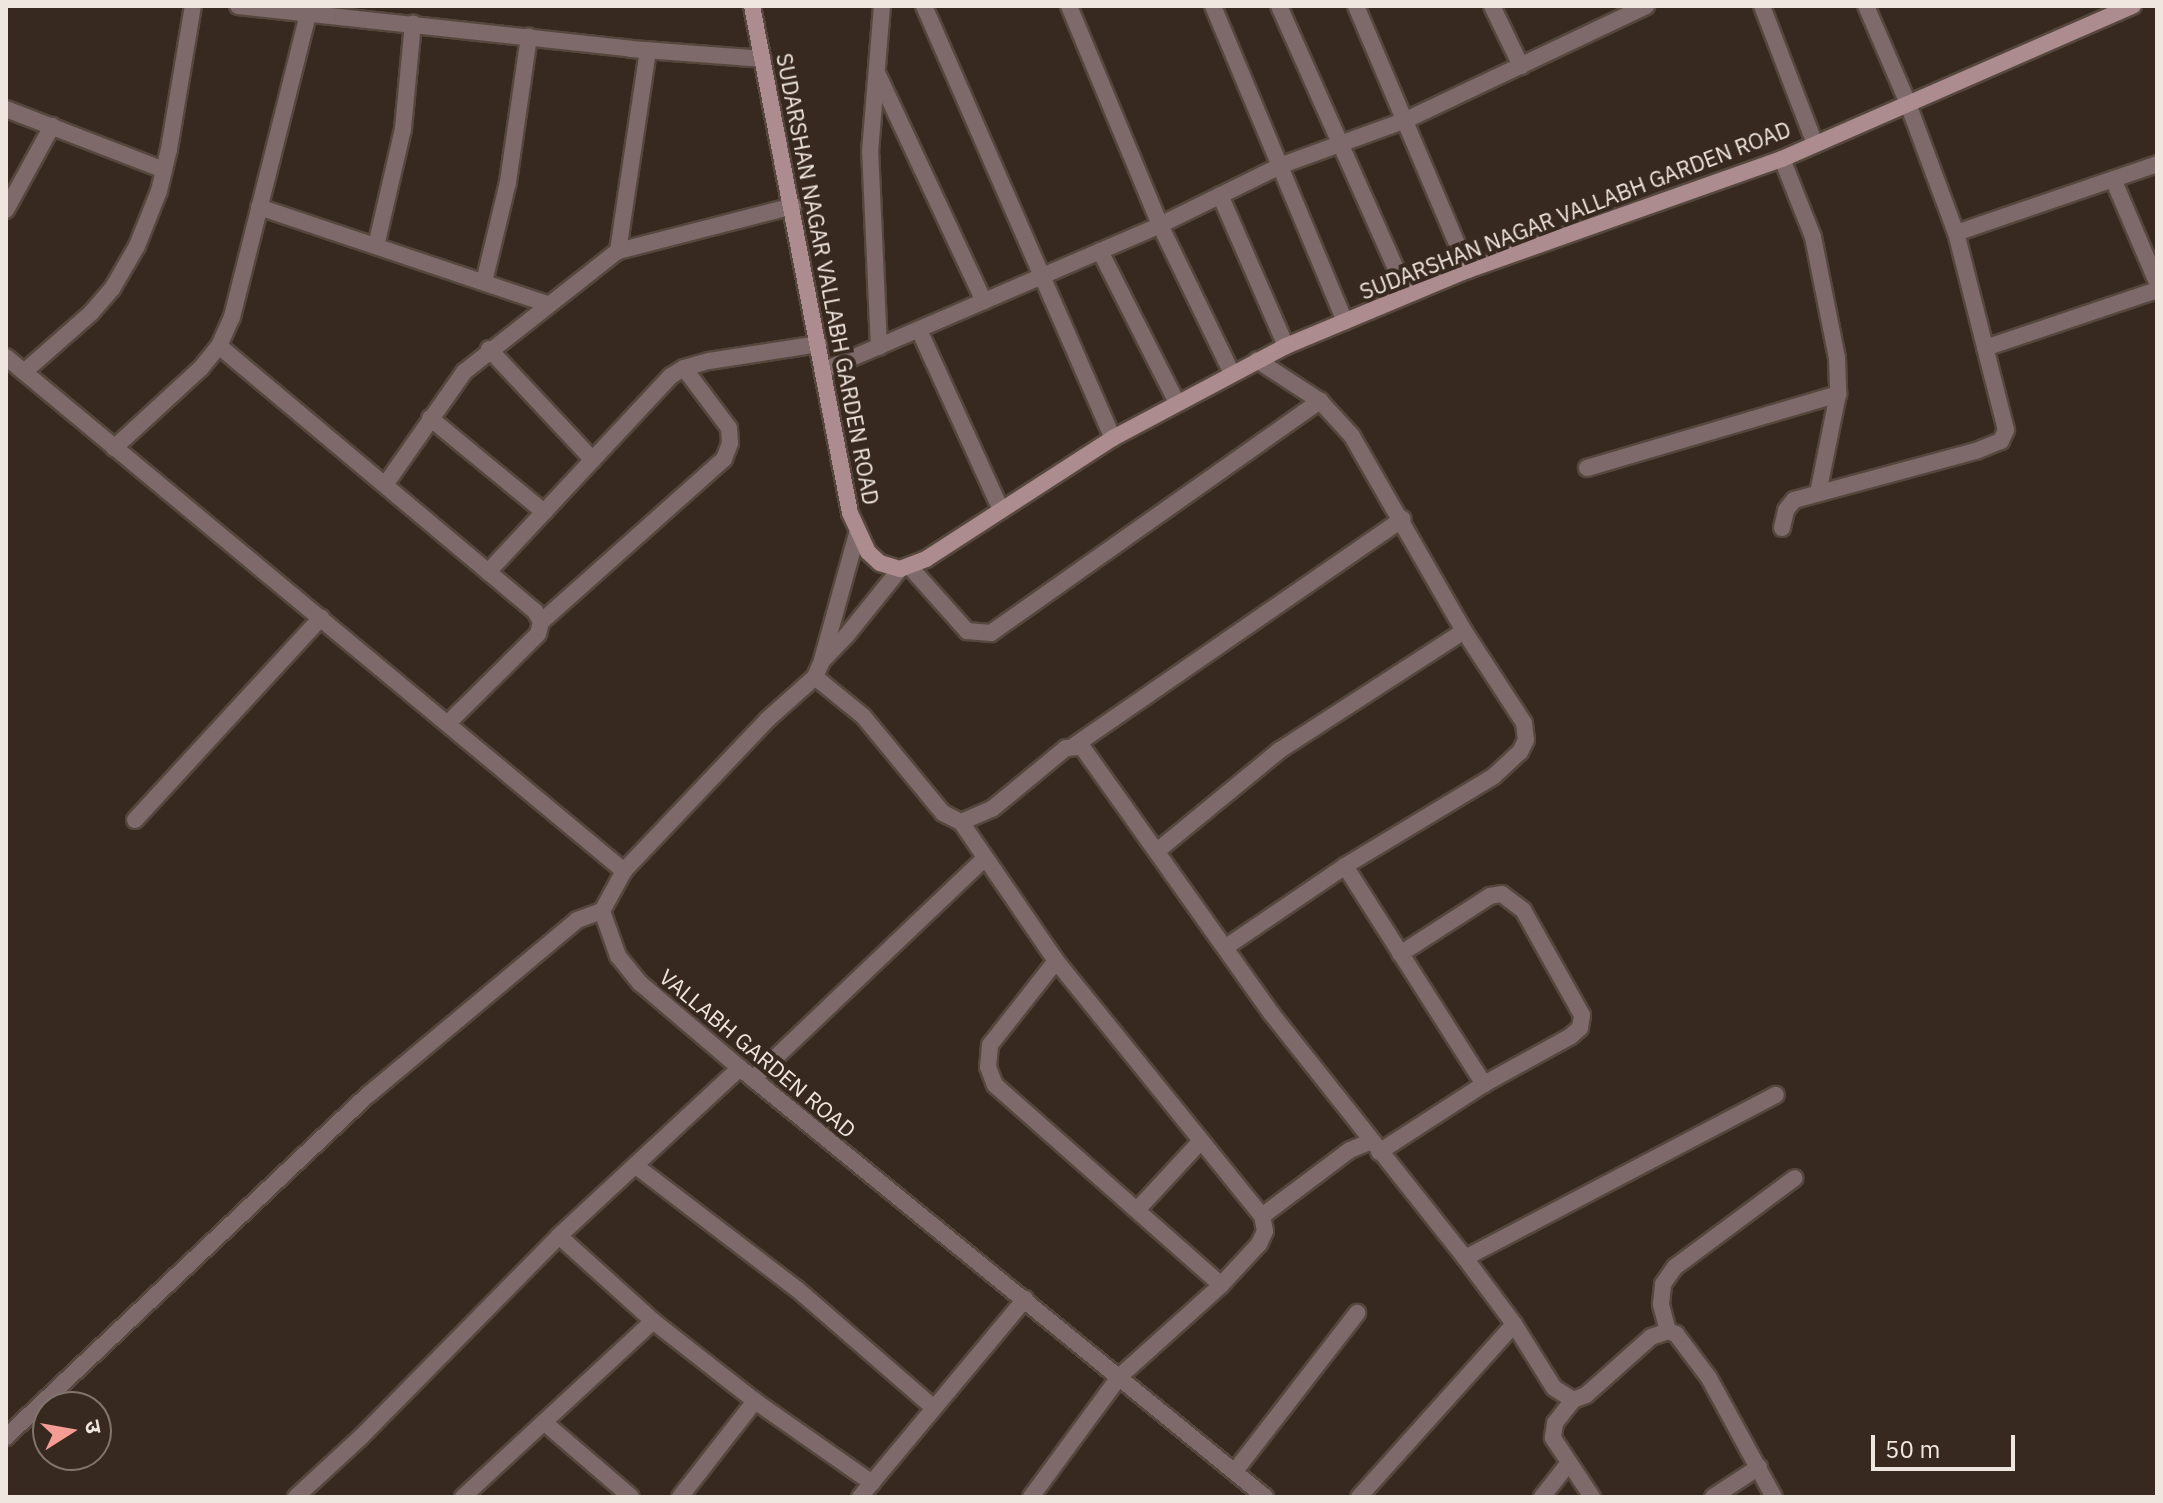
<!DOCTYPE html>
<meta charset="utf-8">
<style>
body{margin:0}
#map{position:relative;width:2163px;height:1503px;overflow:hidden;background:#37291f;font-family:"IBM Plex Sans","Noto Sans Devanagari",sans-serif}
div>[style]{position:absolute}
.roads{filter:drop-shadow(2px 0 #55473e) drop-shadow(-2px 0 #55473e) drop-shadow(0 2px #55473e) drop-shadow(0 -2px #55473e)}
.street>*{height:16px;margin:-8px;padding:0 8px;transform-origin:8px;border-radius:8px;background:#7e6a6b}
.secondary>*{height:16px;margin:-8px;padding:0 8px;transform-origin:8px;border-radius:8px;background:#ac8c8e}
span{translate:-50% -50%;white-space:nowrap;text-align:center;line-height:1.15;-webkit-text-stroke:8px #37291f;paint-order:stroke}
.street-label{font-size:22px;color:#f0e6e0}
.frame{position:absolute;inset:0;border:8px solid #f0e6e0;pointer-events:none}
.north{position:absolute;left:32px;top:1391px;width:80px;height:80px;box-sizing:border-box;background:#37291f;border:2px solid #81756c;border-radius:50%;rotate:79deg;font-size:22px;font-weight:700;line-height:32px;text-align:center;color:#f0e6e0}
.north::after{content:'';display:block;margin:auto;width:28px;height:36px;background:#f59c94;clip-path:polygon(50% 0,100% 100%,50% 72%,0 100%)}
.scale{position:absolute;left:1871px;top:1435px;width:144px;height:36px;box-sizing:border-box;border:4px solid #f0e6e0;border-top:0;padding-left:10px;font-size:24px;line-height:28px;white-space:nowrap;color:#f0e6e0;-webkit-text-stroke:6px #37291f;paint-order:stroke}
</style>
<div id="map">
<div class="roads">
<div class="street">
<i style="left:238px;top:6px;width:395px;rotate:6.2deg"></i>
<i style="left:631px;top:49px;width:132px;rotate:4.3deg"></i>
<i style="left:924px;top:6px;width:472px;rotate:66.4deg"></i>
<i style="left:1069px;top:6px;width:237px;rotate:67.4deg"></i>
<i style="left:1160px;top:225px;width:165px;rotate:64.1deg"></i>
<i style="left:1213px;top:6px;width:342px;rotate:67.3deg"></i>
<i style="left:1279px;top:6px;width:315px;rotate:66deg"></i>
<i style="left:1356px;top:6px;width:287px;rotate:67deg"></i>
<i style="left:1492px;top:6px;width:67px;rotate:64.2deg"></i>
<i style="left:1762px;top:6px;width:148px;rotate:69deg"></i>
<i style="left:877px;top:73px;width:252px;rotate:64.9deg"></i>
<i style="left:6px;top:109px;width:169px;rotate:21.1deg"></i>
<i style="left:1782px;top:159px;width:84px;rotate:68.3deg"></i>
<i style="left:1813px;top:237px;width:123px;rotate:78.8deg"></i>
<i style="left:1837px;top:358px;width:36px;rotate:88deg"></i>
<i style="left:1838px;top:394px;width:101px;rotate:101.4deg"></i>
<i style="left:2113px;top:179px;width:112px;rotate:66.9deg"></i>
<i style="left:1220px;top:195px;width:165px;rotate:66.4deg"></i>
<i style="left:259px;top:207px;width:305px;rotate:18.6deg"></i>
<i style="left:6px;top:210px;width:96px;rotate:-61.3deg"></i>
<i style="left:1956px;top:233px;width:213px;rotate:-18.9deg"></i>
<i style="left:376px;top:246px;width:120px;rotate:-77deg"></i>
<i style="left:403px;top:129px;width:106px;rotate:-84.6deg"></i>
<i style="left:618px;top:251px;width:203px;rotate:-81.5deg"></i>
<i style="left:1100px;top:251px;width:170px;rotate:63.1deg"></i>
<i style="left:484px;top:282px;width:103px;rotate:-76.5deg"></i>
<i style="left:508px;top:182px;width:147px;rotate:-81.8deg"></i>
<i style="left:919px;top:330px;width:198px;rotate:65.5deg"></i>
<i style="left:219px;top:346px;width:412px;rotate:40deg"></i>
<i style="left:535px;top:611px;width:13px;rotate:61deg"></i>
<i style="left:541px;top:622px;width:12px;rotate:104deg"></i>
<i style="left:538px;top:634px;width:127px;rotate:135.3deg"></i>
<i style="left:879px;top:347px;width:195px;rotate:-92.6deg"></i>
<i style="left:870px;top:152px;width:146px;rotate:-85.3deg"></i>
<i style="left:1985px;top:348px;width:182px;rotate:-18.6deg"></i>
<i style="left:489px;top:349px;width:152px;rotate:46.9deg"></i>
<i style="left:6px;top:357px;width:804px;rotate:39.75deg"></i>
<i style="left:824px;top:370px;width:366px;rotate:-23.3deg"></i>
<i style="left:1160px;top:225px;width:136px;rotate:-26.2deg"></i>
<i style="left:1282px;top:165px;width:132px;rotate:-19.9deg"></i>
<i style="left:1406px;top:120px;width:266px;rotate:-25.4deg"></i>
<i style="left:24px;top:372px;width:89px;rotate:-41.4deg"></i>
<i style="left:91px;top:313px;width:32px;rotate:-49deg"></i>
<i style="left:112px;top:289px;width:50px;rotate:-59.8deg"></i>
<i style="left:137px;top:246px;width:59px;rotate:-68.2deg"></i>
<i style="left:159px;top:191px;width:43px;rotate:-76.6deg"></i>
<i style="left:169px;top:149px;width:145px;rotate:-80.5deg"></i>
<i style="left:430px;top:418px;width:148px;rotate:39.5deg"></i>
<i style="left:114px;top:448px;width:118px;rotate:-42.6deg"></i>
<i style="left:201px;top:368px;width:28px;rotate:-51deg"></i>
<i style="left:219px;top:346px;width:32px;rotate:-66deg"></i>
<i style="left:232px;top:317px;width:316px;rotate:-75.9deg"></i>
<i style="left:1587px;top:468px;width:262px;rotate:-16.4deg"></i>
<i style="left:385px;top:485px;width:138px;rotate:-55deg"></i>
<i style="left:464px;top:372px;width:196px;rotate:-38.2deg"></i>
<i style="left:618px;top:251px;width:181px;rotate:-14.4deg"></i>
<i style="left:1782px;top:528px;width:18px;rotate:-77deg"></i>
<i style="left:1786px;top:510px;width:13px;rotate:-51deg"></i>
<i style="left:1794px;top:500px;width:188px;rotate:-15.1deg"></i>
<i style="left:1976px;top:451px;width:27px;rotate:-22deg"></i>
<i style="left:2001px;top:441px;width:12px;rotate:-66deg"></i>
<i style="left:2006px;top:430px;width:203px;rotate:-104.2deg"></i>
<i style="left:1956px;top:233px;width:141px;rotate:-110.4deg"></i>
<i style="left:1907px;top:101px;width:103px;rotate:-113.3deg"></i>
<i style="left:910px;top:567px;width:86px;rotate:48.3deg"></i>
<i style="left:967px;top:631px;width:24px;rotate:5deg"></i>
<i style="left:991px;top:633px;width:403px;rotate:-35.2deg"></i>
<i style="left:900px;top:569px;width:85px;rotate:128.8deg"></i>
<i style="left:847px;top:635px;width:36px;rotate:134deg"></i>
<i style="left:822px;top:661px;width:17px;rotate:114deg"></i>
<i style="left:815px;top:677px;width:63px;rotate:138.2deg"></i>
<i style="left:768px;top:719px;width:209px;rotate:133.5deg"></i>
<i style="left:624px;top:871px;width:46px;rotate:118.8deg"></i>
<i style="left:602px;top:911px;width:48px;rotate:70.4deg"></i>
<i style="left:618px;top:956px;width:35px;rotate:51deg"></i>
<i style="left:640px;top:983px;width:131px;rotate:40.4deg"></i>
<i style="left:740px;top:1068px;width:678px;rotate:39.25deg"></i>
<i style="left:488px;top:572px;width:268px;rotate:-47deg"></i>
<i style="left:671px;top:376px;width:15px;rotate:-32deg"></i>
<i style="left:684px;top:368px;width:26px;rotate:-16deg"></i>
<i style="left:709px;top:361px;width:111px;rotate:-8.8deg"></i>
<i style="left:541px;top:622px;width:245px;rotate:-41.7deg"></i>
<i style="left:724px;top:459px;width:17px;rotate:-69deg"></i>
<i style="left:730px;top:443px;width:15px;rotate:-94deg"></i>
<i style="left:729px;top:428px;width:75px;rotate:-126.9deg"></i>
<i style="left:822px;top:660px;width:131px;rotate:-74.5deg"></i>
<i style="left:815px;top:677px;width:62px;rotate:39.1deg"></i>
<i style="left:863px;top:716px;width:126px;rotate:50.5deg"></i>
<i style="left:943px;top:813px;width:20px;rotate:27deg"></i>
<i style="left:961px;top:822px;width:34px;rotate:-23deg"></i>
<i style="left:992px;top:809px;width:96px;rotate:-39.5deg"></i>
<i style="left:1066px;top:748px;width:16px;rotate:-4deg"></i>
<i style="left:1082px;top:747px;width:326px;rotate:54.6deg"></i>
<i style="left:1271px;top:1013px;width:313px;rotate:51.6deg"></i>
<i style="left:1465px;top:1258px;width:82px;rotate:53.4deg"></i>
<i style="left:1514px;top:1324px;width:75px;rotate:58deg"></i>
<i style="left:1554px;top:1388px;width:22px;rotate:32deg"></i>
<i style="left:1573px;top:1400px;width:14px;rotate:-21deg"></i>
<i style="left:1586px;top:1395px;width:87px;rotate:-41.7deg"></i>
<i style="left:1651px;top:1337px;width:18px;rotate:-19deg"></i>
<i style="left:1668px;top:1331px;width:9px;rotate:21deg"></i>
<i style="left:1676px;top:1334px;width:55px;rotate:53.1deg"></i>
<i style="left:1709px;top:1378px;width:136px;rotate:61.4deg"></i>
<i style="left:1075px;top:745px;width:398px;rotate:-34.6deg"></i>
<i style="left:135px;top:820px;width:275px;rotate:-47.4deg"></i>
<i style="left:961px;top:822px;width:168px;rotate:55.6deg"></i>
<i style="left:1056px;top:961px;width:107px;rotate:128.2deg"></i>
<i style="left:990px;top:1045px;width:22px;rotate:95deg"></i>
<i style="left:988px;top:1067px;width:19px;rotate:69deg"></i>
<i style="left:995px;top:1085px;width:302px;rotate:41.5deg"></i>
<i style="left:1157px;top:851px;width:159px;rotate:-39.4deg"></i>
<i style="left:1280px;top:750px;width:219px;rotate:-32.9deg"></i>
<i style="left:1345px;top:866px;width:259px;rotate:57.5deg"></i>
<i style="left:1226px;top:947px;width:144px;rotate:-34.2deg"></i>
<i style="left:1345px;top:866px;width:174px;rotate:-31.1deg"></i>
<i style="left:1494px;top:776px;width:35px;rotate:-43deg"></i>
<i style="left:1520px;top:752px;width:13px;rotate:-63deg"></i>
<i style="left:1526px;top:740px;width:17px;rotate:-97deg"></i>
<i style="left:1524px;top:723px;width:110px;rotate:-123.1deg"></i>
<i style="left:1464px;top:631px;width:225px;rotate:-119.9deg"></i>
<i style="left:1352px;top:436px;width:47px;rotate:-132.4deg"></i>
<i style="left:1320px;top:401px;width:75px;rotate:-146.9deg"></i>
<i style="left:753px;top:1079px;width:320px;rotate:-43.6deg"></i>
<i style="left:1379px;top:1152px;width:125px;rotate:-32.9deg"></i>
<i style="left:1484px;top:1084px;width:99px;rotate:-28.9deg"></i>
<i style="left:1571px;top:1036px;width:12px;rotate:-42deg"></i>
<i style="left:1580px;top:1028px;width:13px;rotate:-81deg"></i>
<i style="left:1582px;top:1015px;width:120px;rotate:-119.3deg"></i>
<i style="left:1523px;top:910px;width:26px;rotate:-143deg"></i>
<i style="left:1502px;top:894px;width:12px;rotate:171deg"></i>
<i style="left:1490px;top:896px;width:107px;rotate:147.2deg"></i>
<i style="left:636px;top:1166px;width:203px;rotate:37.4deg"></i>
<i style="left:797px;top:1289px;width:181px;rotate:41deg"></i>
<i style="left:1137px;top:1210px;width:94px;rotate:-47.2deg"></i>
<i style="left:1262px;top:1216px;width:110px;rotate:-36.9deg"></i>
<i style="left:1350px;top:1150px;width:23px;rotate:-23deg"></i>
<i style="left:559px;top:1236px;width:127px;rotate:42.1deg"></i>
<i style="left:653px;top:1321px;width:130px;rotate:38.1deg"></i>
<i style="left:755px;top:1401px;width:143px;rotate:35deg"></i>
<i style="left:1465px;top:1258px;width:351px;rotate:-27.7deg"></i>
<i style="left:1668px;top:1331px;width:28px;rotate:-105deg"></i>
<i style="left:1661px;top:1304px;width:20px;rotate:-84deg"></i>
<i style="left:1663px;top:1284px;width:21px;rotate:-55deg"></i>
<i style="left:1675px;top:1267px;width:149px;rotate:-36.6deg"></i>
<i style="left:1573px;top:1400px;width:29px;rotate:128deg"></i>
<i style="left:1555px;top:1423px;width:15px;rotate:98deg"></i>
<i style="left:1553px;top:1438px;width:71px;rotate:56.5deg"></i>
<i style="left:545px;top:1423px;width:113px;rotate:40.7deg"></i>
<i style="left:6px;top:1437px;width:498px;rotate:-43.4deg"></i>
<i style="left:368px;top:1095px;width:273px;rotate:-39.9deg"></i>
<i style="left:577px;top:920px;width:27px;rotate:-20deg"></i>
<i style="left:1235px;top:1471px;width:200px;rotate:-52.3deg"></i>
<i style="left:296px;top:1497px;width:88px;rotate:-42.7deg"></i>
<i style="left:361px;top:1437px;width:282px;rotate:-45.4deg"></i>
<i style="left:559px;top:1236px;width:247px;rotate:-42.9deg"></i>
<i style="left:463px;top:1497px;width:259px;rotate:-42.8deg"></i>
<i style="left:680px;top:1497px;width:122px;rotate:-52deg"></i>
<i style="left:860px;top:1497px;width:258px;rotate:-50.2deg"></i>
<i style="left:1031px;top:1497px;width:149px;rotate:-53.7deg"></i>
<i style="left:1119px;top:1377px;width:137px;rotate:-42deg"></i>
<i style="left:1221px;top:1285px;width:56px;rotate:-47.2deg"></i>
<i style="left:1259px;top:1244px;width:14px;rotate:-65deg"></i>
<i style="left:1265px;top:1231px;width:15px;rotate:-101deg"></i>
<i style="left:1262px;top:1216px;width:328px;rotate:-128.9deg"></i>
<i style="left:1359px;top:1497px;width:232px;rotate:-48.1deg"></i>
<i style="left:1542px;top:1497px;width:42px;rotate:-51.8deg"></i>
<i style="left:1713px;top:1497px;width:55px;rotate:-33.1deg"></i>
</div>
<div class="secondary">
<i style="left:752px;top:6px;width:516px;rotate:79.06deg"></i>
<i style="left:850px;top:513px;width:43px;rotate:65.2deg"></i>
<i style="left:868px;top:552px;width:16px;rotate:43deg"></i>
<i style="left:880px;top:563px;width:21px;rotate:17deg"></i>
<i style="left:900px;top:569px;width:28px;rotate:-21deg"></i>
<i style="left:926px;top:559px;width:223px;rotate:-32.9deg"></i>
<i style="left:1113px;top:438px;width:196px;rotate:-28deg"></i>
<i style="left:1286px;top:346px;width:197px;rotate:-22.7deg"></i>
<i style="left:1468px;top:270px;width:333px;rotate:-19.5deg"></i>
<i style="left:1782px;top:159px;width:383px;rotate:-23.6deg"></i>
</div>
</div>
<div class="street-label">
<span style="left:1575px;top:210px;rotate:-21deg">SUDARSHAN NAGAR VALLABH GARDEN ROAD</span>
<span style="left:828px;top:279px;rotate:79deg">SUDARSHAN NAGAR VALLABH GARDEN ROAD</span>
<span style="left:758px;top:1053px;rotate:40deg">VALLABH GARDEN ROAD</span>
</div>
<div class="frame"></div>
<div class="north">उ</div>
<div class="scale">50 m</div>
</div>
